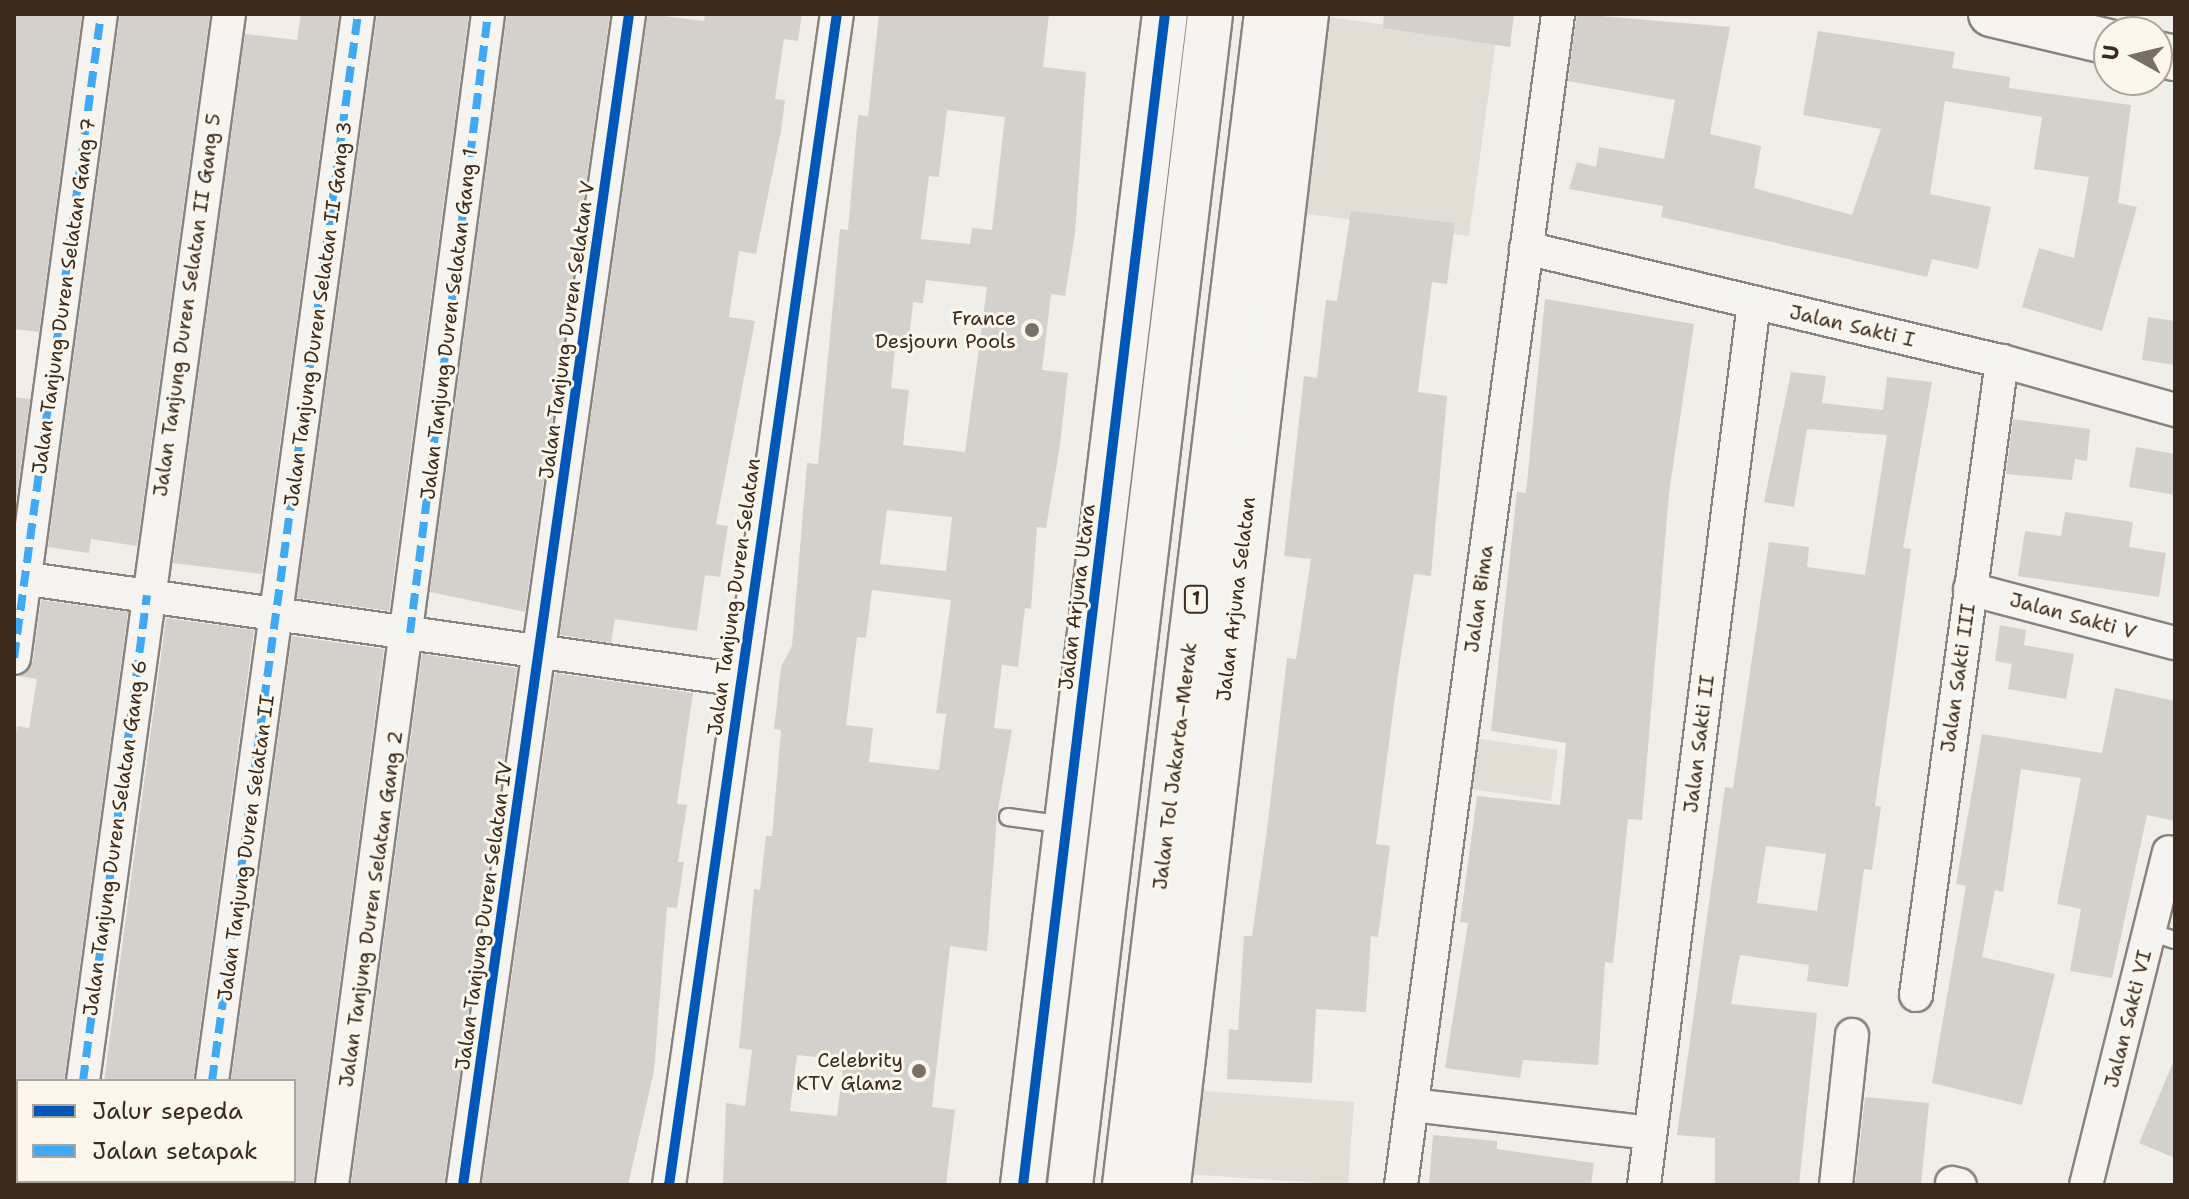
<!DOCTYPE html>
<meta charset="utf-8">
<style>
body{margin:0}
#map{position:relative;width:2189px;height:1199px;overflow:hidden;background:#f0eee8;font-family:"Shantell Sans",sans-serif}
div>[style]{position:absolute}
.green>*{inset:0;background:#e3ded5}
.building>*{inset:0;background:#d4d1cc}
.roads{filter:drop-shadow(2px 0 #88837e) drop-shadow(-2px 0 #88837e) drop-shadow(0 2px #88837e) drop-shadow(0 -2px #88837e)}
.lane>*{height:16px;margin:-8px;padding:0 8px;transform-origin:8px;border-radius:8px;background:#f5f4f0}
.street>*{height:32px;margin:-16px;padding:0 16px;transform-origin:16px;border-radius:16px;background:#f5f4f0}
.secondary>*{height:44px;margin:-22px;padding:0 22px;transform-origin:22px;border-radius:22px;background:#f5f4f0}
.primary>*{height:44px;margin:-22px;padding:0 22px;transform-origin:22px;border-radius:22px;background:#f5f4f0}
.highway>*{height:44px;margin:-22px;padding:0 22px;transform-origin:22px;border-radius:22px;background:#f5f4f0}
.quiet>*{height:8px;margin-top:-4px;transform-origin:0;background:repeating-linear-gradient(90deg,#3fa9f5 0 16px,transparent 0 24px)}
.cycleway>*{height:10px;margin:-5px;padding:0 5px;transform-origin:5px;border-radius:5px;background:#0057b8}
.dots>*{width:22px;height:22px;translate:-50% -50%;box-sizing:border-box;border:4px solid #fbf7ec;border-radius:50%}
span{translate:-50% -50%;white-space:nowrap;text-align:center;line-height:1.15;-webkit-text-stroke:6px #fbf7ec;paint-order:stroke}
.shield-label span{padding:2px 6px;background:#fbf7ec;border:2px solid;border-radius:6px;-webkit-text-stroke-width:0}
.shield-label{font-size:18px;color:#3b2a1e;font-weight:700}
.street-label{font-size:20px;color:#3b2a1e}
.poi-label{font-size:20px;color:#3b2a1e}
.right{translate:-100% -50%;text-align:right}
.frame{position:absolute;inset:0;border:16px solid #3b2a1e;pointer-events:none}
.legend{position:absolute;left:16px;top:1079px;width:280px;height:104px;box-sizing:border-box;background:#fbf7ec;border:2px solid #aea59a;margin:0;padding:10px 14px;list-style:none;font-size:24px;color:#3b2a1e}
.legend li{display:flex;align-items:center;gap:16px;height:40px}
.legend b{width:40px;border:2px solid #aea59a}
.north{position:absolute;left:2093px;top:16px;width:80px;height:80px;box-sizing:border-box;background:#fbf7ec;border:2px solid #aea59a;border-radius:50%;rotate:278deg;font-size:22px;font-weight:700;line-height:32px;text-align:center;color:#3b2a1e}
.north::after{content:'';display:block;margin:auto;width:28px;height:36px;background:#7a6f65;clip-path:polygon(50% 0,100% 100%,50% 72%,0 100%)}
</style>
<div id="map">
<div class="green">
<i style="clip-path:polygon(1314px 15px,1496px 40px,1469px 236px,1287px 211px)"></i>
<i style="clip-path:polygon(1468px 737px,1558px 750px,1551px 801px,1460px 787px)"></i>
<i style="clip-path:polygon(1177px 1089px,1354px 1102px,1348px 1185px,1171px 1173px)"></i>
</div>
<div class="building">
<i style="clip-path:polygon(14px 14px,82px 14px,39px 332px,14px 329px)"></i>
<i style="clip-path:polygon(120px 14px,210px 14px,137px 546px,91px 539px,89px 553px,48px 547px)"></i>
<i style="clip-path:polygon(301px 14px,339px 14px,262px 574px,173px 563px,245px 34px,297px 40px)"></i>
<i style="clip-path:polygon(377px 14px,469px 14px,389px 611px,297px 598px)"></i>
<i style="clip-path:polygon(507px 14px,610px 14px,525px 612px,430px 592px)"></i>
<i style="clip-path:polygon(648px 14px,704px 21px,705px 14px,802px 14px,798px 41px,784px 39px,775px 99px,785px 100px,781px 131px,756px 254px,739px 251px,729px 317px,755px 321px,716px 524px,728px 526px,720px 577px,705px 575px,697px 631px,615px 619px,611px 643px,560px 635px)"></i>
<i style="clip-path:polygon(evenodd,879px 14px,1049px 14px,1043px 67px,1086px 72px,1075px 233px,1065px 296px,1051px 294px,1042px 370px,1068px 373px,1060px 445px,1046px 528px,1037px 527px,1031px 609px,1025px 608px,1018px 667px,1002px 665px,994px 728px,1012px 730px,997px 816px,987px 951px,950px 946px,932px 1107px,955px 1110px,946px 1185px,723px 1185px,726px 1103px,745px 1106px,752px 1050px,739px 1048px,754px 889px,760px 890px,766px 836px,772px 836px,781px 730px,774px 729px,781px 667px,792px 646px,807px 463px,818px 464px,840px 229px,848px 230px,858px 115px,868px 116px,879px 14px,947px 110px,1005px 117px,992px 230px,972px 228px,970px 244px,921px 239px,929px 176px,939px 177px,947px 110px,879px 14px,926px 280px,987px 287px,965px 452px,903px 445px,909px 390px,891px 388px,896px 340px,909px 341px,913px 302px,923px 303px,926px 280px,879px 14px,887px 510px,952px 517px,946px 571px,880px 564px,887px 510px,879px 14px,872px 590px,951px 600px,936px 713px,946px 714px,939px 770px,869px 762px,873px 728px,846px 725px,857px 637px,866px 638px,872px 590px,879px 14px,797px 1055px,844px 1060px,837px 1116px,790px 1111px,797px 1055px)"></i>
<i style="clip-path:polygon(1384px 14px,1514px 14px,1510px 47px,1383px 28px)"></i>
<i style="clip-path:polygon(1577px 14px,1730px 27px,1710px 134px,1761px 146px,1754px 188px,1852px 215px,1881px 129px,1803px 115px,1818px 31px,1955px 52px,1952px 68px,2010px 77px,2009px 88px,2131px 105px,2118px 203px,2137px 207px,2102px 331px,2022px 307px,2039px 248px,2074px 258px,2089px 177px,2034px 169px,2042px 117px,1945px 101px,1930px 194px,1991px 207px,1978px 269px,1932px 259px,1927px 277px,1661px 217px,1663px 206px,1569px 189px,1577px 162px,1596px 167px,1599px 147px,1664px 159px,1675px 100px,1568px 81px)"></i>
<i style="clip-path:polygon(1351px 211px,1455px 223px,1447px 284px,1432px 282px,1418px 392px,1447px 396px,1431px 576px,1414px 574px,1398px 674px,1376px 844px,1390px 846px,1378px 937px,1371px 936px,1366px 1012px,1316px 1009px,1312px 1083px,1227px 1079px,1229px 1029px,1238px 1030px,1244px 936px,1252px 936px,1267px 830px,1287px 658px,1296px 659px,1311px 559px,1284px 556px,1304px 376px,1317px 378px,1326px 300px,1337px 301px)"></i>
<i style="clip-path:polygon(1545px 299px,1694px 324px,1669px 493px,1642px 820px,1628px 819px,1613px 963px,1605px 962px,1598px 1065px,1523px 1060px,1520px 1078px,1445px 1068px,1468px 923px,1460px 922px,1477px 796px,1560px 805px,1566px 743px,1491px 731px,1517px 492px,1526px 493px)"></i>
<i style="clip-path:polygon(2148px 317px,2175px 321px,2175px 365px,2142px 360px)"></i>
<i style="clip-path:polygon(evenodd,1791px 372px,1826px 376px,1822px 403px,1883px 410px,1887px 377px,1932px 382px,1903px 548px,1911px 549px,1875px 806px,1881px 807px,1872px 870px,1864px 869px,1848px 987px,1807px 981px,1809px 965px,1740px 955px,1731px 1004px,1817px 1013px,1799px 1185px,1715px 1185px,1715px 1138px,1677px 1135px,1725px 787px,1733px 788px,1769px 542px,1809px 547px,1807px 567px,1865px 575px,1887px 435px,1807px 429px,1794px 507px,1764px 502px,1791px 372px,1766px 846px,1826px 854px,1817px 911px,1757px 903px,1766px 846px)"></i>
<i style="clip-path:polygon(14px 397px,30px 399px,14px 516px)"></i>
<i style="clip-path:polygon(2013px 419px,2090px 429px,2087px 461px,2075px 459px,2072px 480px,2006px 474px)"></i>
<i style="clip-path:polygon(2136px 447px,2175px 454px,2175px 495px,2129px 487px)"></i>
<i style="clip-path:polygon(2065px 512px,2133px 522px,2129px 547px,2166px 553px,2159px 597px,2018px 576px,2025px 531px,2061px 536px)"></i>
<i style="clip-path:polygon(41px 600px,128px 612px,64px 1081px,14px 1081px,14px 746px,17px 726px,29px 728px,37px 679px,18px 676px,33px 661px)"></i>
<i style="clip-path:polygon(166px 618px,254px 630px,193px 1081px,104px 1081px)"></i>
<i style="clip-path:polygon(2000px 625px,2026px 630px,2024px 645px,2074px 654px,2066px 699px,2008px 689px,2012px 664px,1995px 661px)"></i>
<i style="clip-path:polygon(292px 636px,384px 649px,313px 1185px,294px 1185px,294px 1081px,231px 1081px)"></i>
<i style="clip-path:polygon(422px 654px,517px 668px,444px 1185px,351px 1185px)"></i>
<i style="clip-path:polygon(555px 673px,693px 693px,677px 804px,687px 805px,678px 862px,684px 862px,677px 908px,667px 907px,654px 1071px,628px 1185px,482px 1185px)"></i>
<i style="clip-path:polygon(2115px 688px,2175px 701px,2175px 821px,2147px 815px,2112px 978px,2070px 971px,2081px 909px,2057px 904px,2081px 778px,2021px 769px,2003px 892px,1995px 890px,1982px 957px,2055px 974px,2022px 1105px,1932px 1083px,1966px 886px,1956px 884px,1982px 734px,2102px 753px)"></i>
<i style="clip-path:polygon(2175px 1058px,2175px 1158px,2139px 1143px)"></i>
<i style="clip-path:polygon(1865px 1097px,1929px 1103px,1921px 1185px,1855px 1185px)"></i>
<i style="clip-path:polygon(1433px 1135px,1497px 1141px,1497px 1149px,1594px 1163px,1591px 1185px,1429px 1185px)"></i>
</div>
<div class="roads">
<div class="lane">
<i style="left:1008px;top:817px;width:59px;rotate:7.9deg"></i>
<i style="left:2150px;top:932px;width:26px;rotate:18deg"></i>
</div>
<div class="street">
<i style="left:1526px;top:248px;width:489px;rotate:13.4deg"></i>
<i style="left:2002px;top:361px;width:180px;rotate:15.8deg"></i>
<i style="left:14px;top:577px;width:733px;rotate:8.07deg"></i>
<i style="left:1970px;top:589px;width:212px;rotate:14.8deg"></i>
<i style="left:14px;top:658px;width:650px;rotate:-82.31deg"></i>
<i style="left:1916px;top:995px;width:640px;rotate:-82.28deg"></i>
<i style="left:83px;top:1081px;width:1077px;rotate:-82.21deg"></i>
<i style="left:212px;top:1081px;width:1077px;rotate:-82.21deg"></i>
<i style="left:1412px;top:1105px;width:239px;rotate:6.7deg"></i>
<i style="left:1952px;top:1183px;width:8px;rotate:14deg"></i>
<i style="left:70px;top:1185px;width:4px;rotate:-90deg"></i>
<i style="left:197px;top:1185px;width:4px;rotate:-76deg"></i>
<i style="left:332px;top:1185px;width:1181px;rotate:-82.41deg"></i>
<i style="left:463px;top:1185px;width:1183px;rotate:-81.93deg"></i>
<i style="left:669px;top:1185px;width:1183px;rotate:-81.84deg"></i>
<i style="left:1401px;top:1185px;width:1181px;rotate:-82.36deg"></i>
<i style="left:1644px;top:1185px;width:889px;rotate:-82.89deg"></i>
<i style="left:1836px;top:1185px;width:151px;rotate:-83.9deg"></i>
<i style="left:2086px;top:1185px;width:343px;rotate:-76deg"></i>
</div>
<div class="secondary">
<i style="left:1991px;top:14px;width:121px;rotate:13.3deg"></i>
<i style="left:2157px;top:54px;width:18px;rotate:13deg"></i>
</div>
<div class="primary">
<i style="left:1023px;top:1185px;width:1180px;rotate:-83.09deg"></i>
<i style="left:1168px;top:1185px;width:1179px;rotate:-83.28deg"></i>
</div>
<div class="highway">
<i style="left:1070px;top:1185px;width:1179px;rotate:-83.18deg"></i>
<i style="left:1125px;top:1185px;width:1180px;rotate:-83.09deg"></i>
</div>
</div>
<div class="quiet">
<i style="left:410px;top:633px;width:624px;rotate:-82.82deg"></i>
<i style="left:14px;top:658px;width:650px;rotate:-82.31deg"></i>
<i style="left:83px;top:1081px;width:490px;rotate:-82.5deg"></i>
<i style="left:212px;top:1081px;width:1077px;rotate:-82.21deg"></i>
<i style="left:70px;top:1185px;width:4px;rotate:-90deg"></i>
<i style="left:197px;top:1185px;width:4px;rotate:-76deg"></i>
</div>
<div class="cycleway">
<i style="left:463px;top:1185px;width:1183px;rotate:-81.93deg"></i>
<i style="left:669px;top:1185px;width:1183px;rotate:-81.84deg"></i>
<i style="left:1023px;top:1185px;width:1180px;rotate:-83.09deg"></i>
</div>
<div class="dots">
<i style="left:1032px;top:330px;background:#7a6f65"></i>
<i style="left:919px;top:1071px;background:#7a6f65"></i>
</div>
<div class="shield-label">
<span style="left:1196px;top:599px">1</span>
</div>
<div class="street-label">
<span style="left:64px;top:296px;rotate:-82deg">Jalan Tanjung Duren Selatan Gang 7</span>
<span style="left:187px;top:305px;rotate:-82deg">Jalan Tanjung Duren Selatan II Gang 5</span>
<span style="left:318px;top:314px;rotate:-82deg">Jalan Tanjung Duren Selatan II Gang 3</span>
<span style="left:449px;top:324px;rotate:-83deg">Jalan Tanjung Duren Selatan Gang 1</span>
<span style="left:1852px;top:326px;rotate:13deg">Jalan Sakti I</span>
<span style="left:567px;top:330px;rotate:-82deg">Jalan Tanjung Duren Selatan V</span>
<span style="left:734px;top:597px;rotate:-82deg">Jalan Tanjung Duren Selatan</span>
<span style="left:1077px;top:597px;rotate:-83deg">Jalan Arjuna Utara</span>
<span style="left:1236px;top:599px;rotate:-83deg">Jalan Arjuna Selatan</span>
<span style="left:1479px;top:599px;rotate:-82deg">Jalan Bima</span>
<span style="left:2073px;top:616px;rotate:15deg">Jalan Sakti V</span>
<span style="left:1958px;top:678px;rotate:-82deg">Jalan Sakti III</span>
<span style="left:1699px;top:744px;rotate:-83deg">Jalan Sakti II</span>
<span style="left:1175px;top:766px;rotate:-83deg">Jalan Tol Jakarta–Merak</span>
<span style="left:115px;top:838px;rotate:-82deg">Jalan Tanjung Duren Selatan Gang 6</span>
<span style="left:246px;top:848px;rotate:-82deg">Jalan Tanjung Duren Selatan II</span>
<span style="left:371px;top:909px;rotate:-82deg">Jalan Tanjung Duren Selatan Gang 2</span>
<span style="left:484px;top:916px;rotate:-82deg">Jalan Tanjung Duren Selatan IV</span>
<span style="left:2128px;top:1019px;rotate:-76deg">Jalan Sakti VI</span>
</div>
<div class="poi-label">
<span class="right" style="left:1016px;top:330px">France<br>Desjourn Pools</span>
<span class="right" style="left:903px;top:1072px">Celebrity<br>KTV Glamz</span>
</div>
<div class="frame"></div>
<ul class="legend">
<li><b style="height:10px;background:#0057b8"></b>Jalur sepeda</li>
<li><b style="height:10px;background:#3fa9f5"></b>Jalan setapak</li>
</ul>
<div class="north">U</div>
</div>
